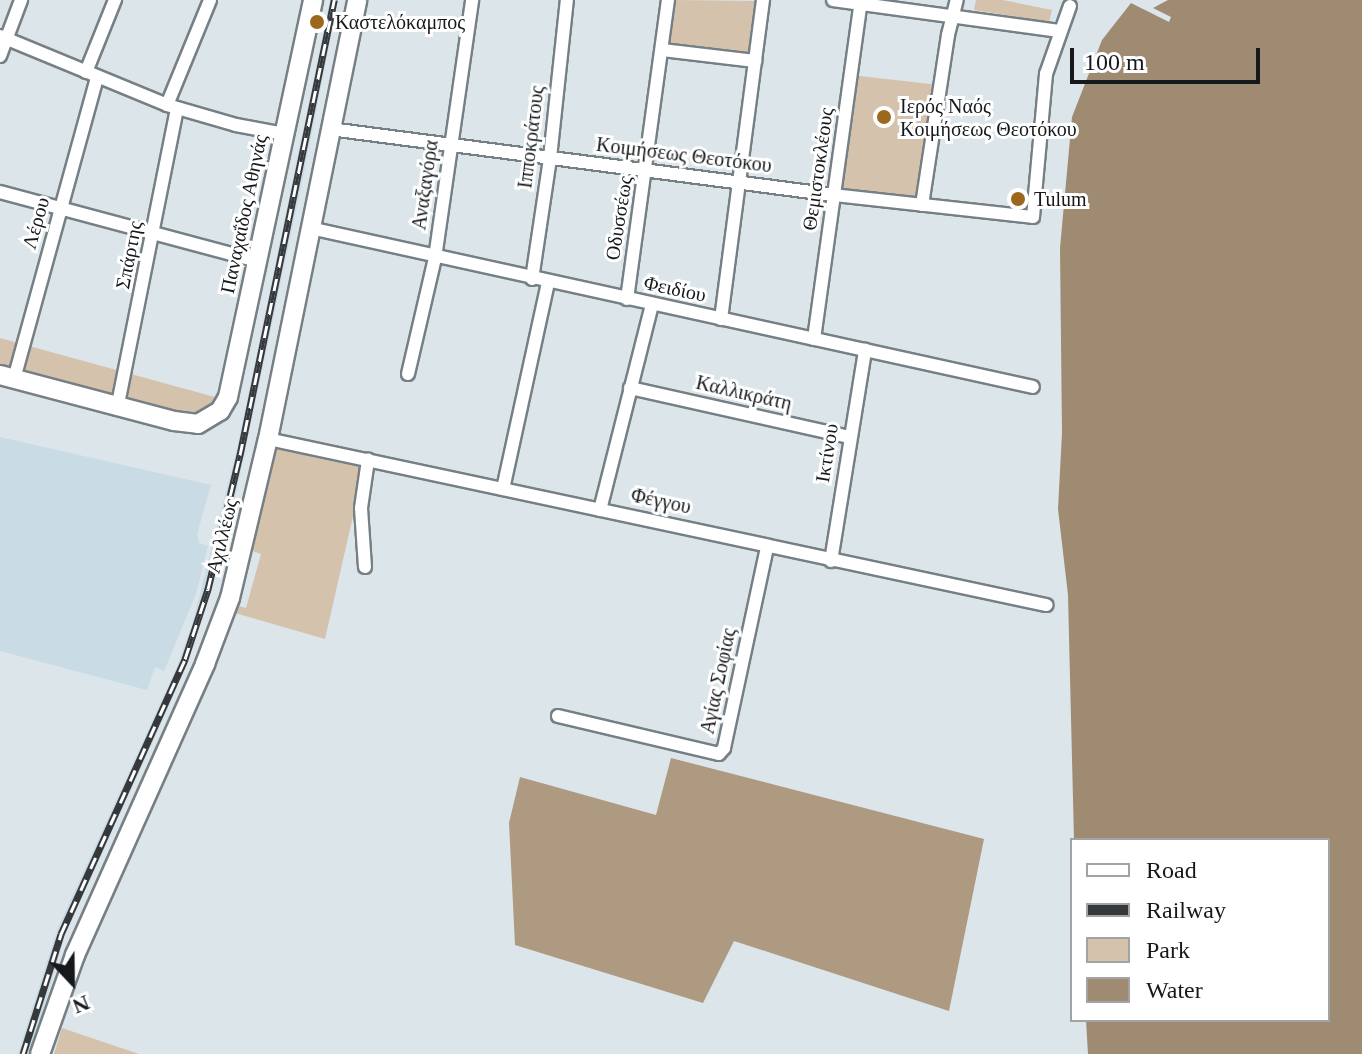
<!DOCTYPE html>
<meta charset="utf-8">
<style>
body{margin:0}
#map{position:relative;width:1362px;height:1054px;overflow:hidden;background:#dbe5ea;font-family:Georgia,serif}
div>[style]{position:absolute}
.built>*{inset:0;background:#c9dbe4}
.green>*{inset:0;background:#d5c2ac}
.forest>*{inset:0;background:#ae9981}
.water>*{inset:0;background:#9f8a72}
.roads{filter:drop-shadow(2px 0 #767f84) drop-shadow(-2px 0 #767f84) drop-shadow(0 2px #767f84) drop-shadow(0 -2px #767f84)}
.street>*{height:12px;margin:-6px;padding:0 6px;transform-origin:6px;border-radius:6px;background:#fff}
.secondary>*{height:18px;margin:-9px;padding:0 9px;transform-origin:9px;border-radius:9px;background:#fff}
.rail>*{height:7px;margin-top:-3.5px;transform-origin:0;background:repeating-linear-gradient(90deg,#fff 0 12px,#35393b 0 24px);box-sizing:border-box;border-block:2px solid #35393b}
.dots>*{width:22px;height:22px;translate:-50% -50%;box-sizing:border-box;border:4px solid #fff;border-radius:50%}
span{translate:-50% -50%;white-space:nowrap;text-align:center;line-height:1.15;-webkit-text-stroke:6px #fff;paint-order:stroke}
.poi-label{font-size:20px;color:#16191b}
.left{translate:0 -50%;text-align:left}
.street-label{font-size:20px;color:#16191b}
.legend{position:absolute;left:1070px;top:838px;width:260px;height:184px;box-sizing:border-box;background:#fff;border:2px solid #a2a3a4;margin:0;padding:10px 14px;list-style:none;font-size:24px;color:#16191b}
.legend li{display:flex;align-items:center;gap:16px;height:40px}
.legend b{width:40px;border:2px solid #a2a3a4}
.north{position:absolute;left:32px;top:942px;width:80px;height:80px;-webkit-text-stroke:6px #fff;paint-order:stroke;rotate:158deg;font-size:22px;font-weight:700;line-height:32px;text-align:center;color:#16191b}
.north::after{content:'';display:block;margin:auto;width:28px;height:36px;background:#16191b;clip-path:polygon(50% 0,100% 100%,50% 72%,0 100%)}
.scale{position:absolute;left:1070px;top:48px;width:190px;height:36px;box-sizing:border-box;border:4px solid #16191b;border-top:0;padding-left:10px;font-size:24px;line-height:28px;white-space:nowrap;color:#16191b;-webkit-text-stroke:6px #fff;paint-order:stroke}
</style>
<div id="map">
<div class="built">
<i style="clip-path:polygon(330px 0,338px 0,305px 168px,227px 536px,212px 589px,169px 706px,65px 935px,30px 1054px,18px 1054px,57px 930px,176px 669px,192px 625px,237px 449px)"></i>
<i style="clip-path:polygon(0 437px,211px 485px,197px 534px,199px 543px,208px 546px,196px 594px,164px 671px,155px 667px,147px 690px,0 651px)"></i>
</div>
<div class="green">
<i style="clip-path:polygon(676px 0,756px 1px,749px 55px,670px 44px)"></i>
<i style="clip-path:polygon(976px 0,1003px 0,1052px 10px,1049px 22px,974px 10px)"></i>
<i style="clip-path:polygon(851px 75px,939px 85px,922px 205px,834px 195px)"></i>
<i style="clip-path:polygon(0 338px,222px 399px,195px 421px,0 370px)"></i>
<i style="clip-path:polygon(276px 449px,364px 468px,325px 639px,228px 611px,231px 604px,246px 608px,261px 554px,245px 548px)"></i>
<i style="clip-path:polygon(62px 1028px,139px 1054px,54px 1054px)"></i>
</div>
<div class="forest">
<i style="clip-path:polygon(671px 758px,984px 839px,949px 1011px,734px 941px,703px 1003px,515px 945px,509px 823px,520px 777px,656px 815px)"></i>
</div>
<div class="water">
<i style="clip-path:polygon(1168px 0,1362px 0,1362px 1054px,1088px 1054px,1086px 1020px,1328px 1020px,1328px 840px,1074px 840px,1068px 595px,1058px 509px,1062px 433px,1060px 248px,1072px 117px,1102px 40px,1131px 3px,1169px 22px,1171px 17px,1153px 8px)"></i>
</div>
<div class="roads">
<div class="street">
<i style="left:833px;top:0;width:228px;rotate:7.8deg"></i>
<i style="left:0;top:36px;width:181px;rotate:22.4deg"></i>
<i style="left:167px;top:105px;width:72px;rotate:16.2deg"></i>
<i style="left:236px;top:125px;width:49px;rotate:10.6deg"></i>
<i style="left:662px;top:50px;width:94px;rotate:6.7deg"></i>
<i style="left:0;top:56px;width:60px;rotate:-69.4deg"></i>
<i style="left:86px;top:72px;width:78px;rotate:-68.1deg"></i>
<i style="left:167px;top:105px;width:113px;rotate:-67.7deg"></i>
<i style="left:330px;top:129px;width:508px;rotate:7.46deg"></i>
<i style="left:834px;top:195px;width:200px;rotate:6.3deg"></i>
<i style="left:1033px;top:217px;width:144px;rotate:-84.8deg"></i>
<i style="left:1046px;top:74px;width:72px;rotate:-70.6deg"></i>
<i style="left:0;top:192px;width:266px;rotate:15deg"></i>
<i style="left:922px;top:205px;width:172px;rotate:-81.3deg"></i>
<i style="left:948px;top:35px;width:36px;rotate:-76deg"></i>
<i style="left:310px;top:228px;width:740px;rotate:12.4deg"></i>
<i style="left:532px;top:279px;width:122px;rotate:-81.5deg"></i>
<i style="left:550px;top:158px;width:159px;rotate:-83.9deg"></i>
<i style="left:627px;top:299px;width:302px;rotate:-82.2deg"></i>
<i style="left:721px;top:319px;width:322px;rotate:-82.5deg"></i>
<i style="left:814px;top:339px;width:342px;rotate:-82.1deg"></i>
<i style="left:408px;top:374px;width:119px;rotate:-76.9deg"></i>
<i style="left:435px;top:258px;width:261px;rotate:-81.8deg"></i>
<i style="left:14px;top:379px;width:313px;rotate:-74.6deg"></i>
<i style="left:630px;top:388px;width:225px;rotate:12.6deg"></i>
<i style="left:117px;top:409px;width:306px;rotate:-78.7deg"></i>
<i style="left:268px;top:439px;width:796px;rotate:12.04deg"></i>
<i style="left:503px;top:489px;width:212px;rotate:-77.7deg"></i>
<i style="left:600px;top:510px;width:212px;rotate:-75.8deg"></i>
<i style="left:831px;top:561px;width:214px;rotate:-80.8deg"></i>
<i style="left:365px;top:567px;width:59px;rotate:-93.9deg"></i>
<i style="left:361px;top:508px;width:49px;rotate:-81.7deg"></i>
<i style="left:558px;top:716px;width:165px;rotate:13.3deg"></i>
<i style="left:719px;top:754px;width:8px;rotate:-50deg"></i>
<i style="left:724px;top:748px;width:206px;rotate:-77.9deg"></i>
</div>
<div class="secondary">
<i style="left:0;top:375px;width:180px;rotate:14.8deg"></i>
<i style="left:174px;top:421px;width:24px;rotate:7deg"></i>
<i style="left:198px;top:424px;width:26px;rotate:-31deg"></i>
<i style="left:220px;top:411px;width:16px;rotate:-60deg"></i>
<i style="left:228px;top:397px;width:406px;rotate:-77.9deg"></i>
<i style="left:40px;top:1054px;width:105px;rotate:-70.5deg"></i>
<i style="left:75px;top:955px;width:319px;rotate:-65.9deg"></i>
<i style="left:205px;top:664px;width:71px;rotate:-69.3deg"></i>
<i style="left:230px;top:598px;width:163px;rotate:-76.6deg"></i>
<i style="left:268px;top:439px;width:448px;rotate:-78.5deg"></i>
</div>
</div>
<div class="rail">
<i style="left:23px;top:1054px;width:126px;rotate:-72.4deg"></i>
<i style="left:61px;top:934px;width:302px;rotate:-65.7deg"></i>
<i style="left:185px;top:659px;width:74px;rotate:-71.8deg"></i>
<i style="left:208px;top:589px;width:138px;rotate:-76.6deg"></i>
<i style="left:240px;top:455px;width:465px;rotate:-78.3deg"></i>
</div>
<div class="dots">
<i style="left:317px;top:22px;background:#9c681e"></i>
<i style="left:884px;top:117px;background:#9c681e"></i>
<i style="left:1018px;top:199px;background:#9c681e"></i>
</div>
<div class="poi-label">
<span class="left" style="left:335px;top:22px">Καστελόκαμπος</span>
<span class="left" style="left:900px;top:118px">Ιερός Ναός<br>Κοιμήσεως Θεοτόκου</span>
<span class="left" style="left:1034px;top:199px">Tulum</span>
</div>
<div class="street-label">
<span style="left:531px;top:137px;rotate:-83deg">Ιπποκράτους</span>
<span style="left:684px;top:155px;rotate:7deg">Κοιμήσεως Θεοτόκου</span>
<span style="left:818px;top:169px;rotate:-82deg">Θεμιστοκλέους</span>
<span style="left:425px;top:185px;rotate:-82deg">Αναξαγόρα</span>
<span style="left:244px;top:214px;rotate:-78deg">Παναχαΐδος Αθηνάς</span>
<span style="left:619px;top:218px;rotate:-81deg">Οδυσσέως</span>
<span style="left:36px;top:223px;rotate:-74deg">Λέρου</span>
<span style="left:129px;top:255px;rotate:-79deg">Σπάρτης</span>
<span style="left:675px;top:289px;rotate:12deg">Φειδίου</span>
<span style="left:744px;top:393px;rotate:13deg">Καλλικράτη</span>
<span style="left:827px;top:453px;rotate:-81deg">Ικτίνου</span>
<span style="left:661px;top:501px;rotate:12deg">Φέγγου</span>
<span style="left:222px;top:536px;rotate:-76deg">Αχιλλέως</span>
<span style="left:718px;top:681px;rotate:-78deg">Αγίας Σοφίας</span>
</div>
<ul class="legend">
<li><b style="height:10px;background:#fff"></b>Road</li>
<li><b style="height:10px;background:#35393b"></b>Railway</li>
<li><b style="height:22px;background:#d5c2ac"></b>Park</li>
<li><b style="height:22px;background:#9f8a72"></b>Water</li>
</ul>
<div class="north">N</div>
<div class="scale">100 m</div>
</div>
